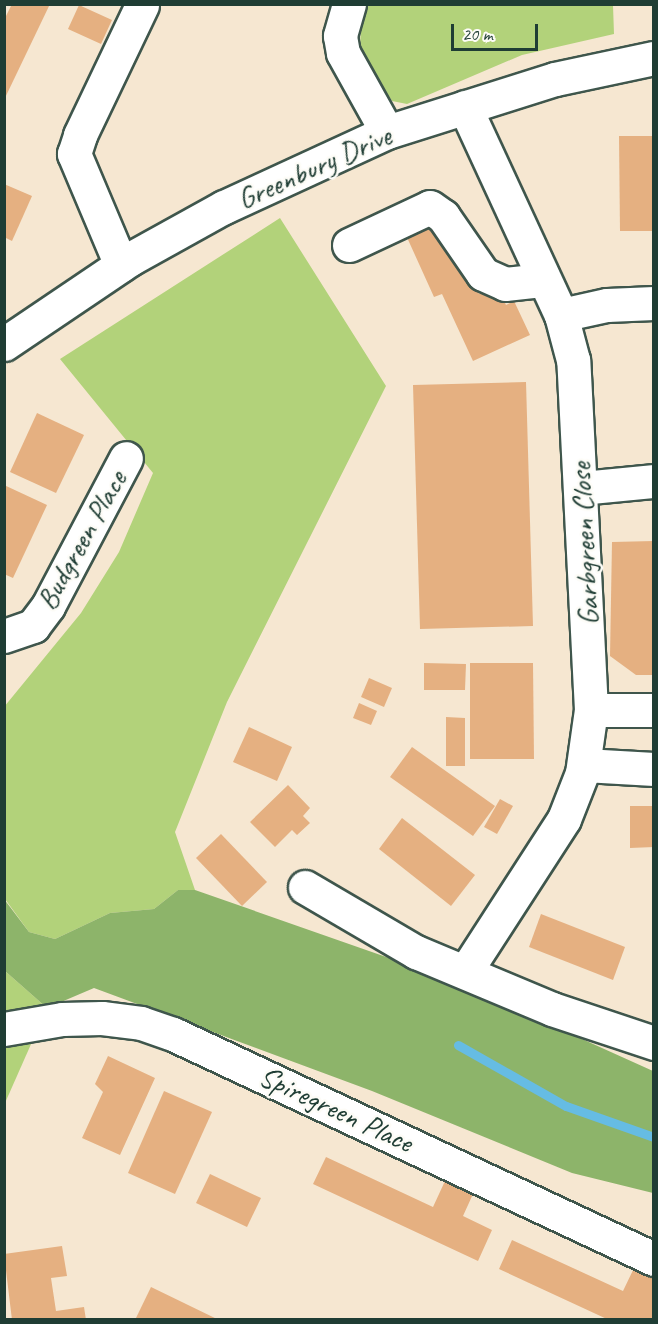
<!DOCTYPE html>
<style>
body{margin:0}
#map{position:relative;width:658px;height:1324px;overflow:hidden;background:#f6e7d1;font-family:Caveat,sans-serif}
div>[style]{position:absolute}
.green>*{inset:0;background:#b2d27a}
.forest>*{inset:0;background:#8db46a}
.stream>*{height:9px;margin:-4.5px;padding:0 4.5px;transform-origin:4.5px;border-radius:4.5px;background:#66bce3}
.building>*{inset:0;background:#e5b081}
.roads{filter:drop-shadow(2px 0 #3f564c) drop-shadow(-2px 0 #3f564c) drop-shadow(0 2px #3f564c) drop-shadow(0 -2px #3f564c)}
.minor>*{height:33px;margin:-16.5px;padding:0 16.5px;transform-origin:16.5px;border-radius:16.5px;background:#fff}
span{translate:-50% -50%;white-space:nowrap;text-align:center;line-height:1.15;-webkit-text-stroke:5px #fdfcf7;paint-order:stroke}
.street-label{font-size:30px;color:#1f3d34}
.frame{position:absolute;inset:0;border:6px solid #1f3d34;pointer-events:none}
.scale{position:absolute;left:451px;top:24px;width:87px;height:27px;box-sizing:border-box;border:3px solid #1f3d34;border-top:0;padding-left:8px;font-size:18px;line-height:21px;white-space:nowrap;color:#1f3d34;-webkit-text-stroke:4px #fdfcf7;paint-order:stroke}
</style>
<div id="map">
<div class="green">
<i style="clip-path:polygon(368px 5px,613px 5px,614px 34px,522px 55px,407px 104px,392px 101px,360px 50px,361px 21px)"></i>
<i style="clip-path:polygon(280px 218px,386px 386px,227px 702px,175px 832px,195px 890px,178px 890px,154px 909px,110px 913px,55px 939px,29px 932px,5px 899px,4px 707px,81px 613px,119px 552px,153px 473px,60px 359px)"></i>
<i style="clip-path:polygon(5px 971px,47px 1008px,5px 1103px)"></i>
</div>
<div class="forest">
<i style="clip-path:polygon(178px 890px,195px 890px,449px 979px,653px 1071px,653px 1193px,572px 1173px,372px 1091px,94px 988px,47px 1008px,5px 971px,4px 899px,29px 932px,55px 939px,110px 913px,154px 909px)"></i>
</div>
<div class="stream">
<i style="left:458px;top:1045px;width:124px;rotate:29.5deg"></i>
<i style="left:566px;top:1106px;width:93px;rotate:19.4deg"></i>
</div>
<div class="building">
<i style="clip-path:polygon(12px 4px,50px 4px,4px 100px,4px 20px)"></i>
<i style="clip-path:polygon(79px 5px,112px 20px,101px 44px,68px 29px)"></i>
<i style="clip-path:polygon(619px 136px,654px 136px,654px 231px,620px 231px)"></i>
<i style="clip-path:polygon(4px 184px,32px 196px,12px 241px,4px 237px)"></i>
<i style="clip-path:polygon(433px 220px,461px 254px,479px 294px,497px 286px,506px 305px,514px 301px,530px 335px,473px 361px,442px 294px,434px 297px,405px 233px)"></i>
<i style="clip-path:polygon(526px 382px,533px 626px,420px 629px,413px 385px)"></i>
<i style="clip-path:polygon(37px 413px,84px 435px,56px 493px,10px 472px)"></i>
<i style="clip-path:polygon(4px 485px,47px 505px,13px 578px,4px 574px)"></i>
<i style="clip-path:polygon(654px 541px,654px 675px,636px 675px,610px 656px,612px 542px)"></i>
<i style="clip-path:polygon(424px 663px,466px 664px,465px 690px,424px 690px)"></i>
<i style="clip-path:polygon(470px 663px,533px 663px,534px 759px,470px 759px)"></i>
<i style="clip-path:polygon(369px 678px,392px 688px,384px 707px,361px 697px)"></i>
<i style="clip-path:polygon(359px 703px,377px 711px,371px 725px,353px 718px)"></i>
<i style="clip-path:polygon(446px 717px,465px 718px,465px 766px,446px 766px)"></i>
<i style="clip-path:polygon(249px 727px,292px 747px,277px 781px,233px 762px)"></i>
<i style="clip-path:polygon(412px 747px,495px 806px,473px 836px,390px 777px)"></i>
<i style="clip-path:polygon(288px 785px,310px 808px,303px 816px,310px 823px,297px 835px,292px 830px,275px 847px,250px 822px)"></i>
<i style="clip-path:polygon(500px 799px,513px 806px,497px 834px,484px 827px)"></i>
<i style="clip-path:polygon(630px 806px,654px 806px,654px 847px,630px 848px)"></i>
<i style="clip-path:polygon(402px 818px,475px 875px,451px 906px,379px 849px)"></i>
<i style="clip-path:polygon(221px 834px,267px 882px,242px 906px,196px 858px)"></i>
<i style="clip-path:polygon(541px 914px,625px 947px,613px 980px,529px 947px)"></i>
<i style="clip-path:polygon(108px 1056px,155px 1078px,120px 1155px,82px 1138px,103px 1092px,95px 1084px)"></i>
<i style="clip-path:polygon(164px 1091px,212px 1112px,175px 1194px,128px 1173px)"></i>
<i style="clip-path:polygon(326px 1157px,433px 1207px,445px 1181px,473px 1194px,463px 1216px,492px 1230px,478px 1261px,313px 1184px)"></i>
<i style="clip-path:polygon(210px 1174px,261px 1198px,247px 1227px,196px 1203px)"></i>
<i style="clip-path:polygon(512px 1240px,623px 1291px,635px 1266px,654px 1275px,654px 1320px,609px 1320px,499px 1269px)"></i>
<i style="clip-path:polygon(62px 1246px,67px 1276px,51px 1278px,56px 1311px,84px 1307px,86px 1320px,12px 1320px,4px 1254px)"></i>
<i style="clip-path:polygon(151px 1287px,219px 1320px,136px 1318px)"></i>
</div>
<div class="roads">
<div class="minor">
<i style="left:349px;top:4px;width:33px;rotate:106deg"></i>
<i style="left:340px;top:36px;width:17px;rotate:80deg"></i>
<i style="left:343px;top:53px;width:90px;rotate:60.9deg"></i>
<i style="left:349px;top:245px;width:89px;rotate:-25.1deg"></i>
<i style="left:430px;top:207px;width:16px;rotate:35deg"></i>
<i style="left:443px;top:216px;width:70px;rotate:55.4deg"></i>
<i style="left:483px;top:274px;width:24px;rotate:24deg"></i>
<i style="left:505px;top:284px;width:39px;rotate:-6deg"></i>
<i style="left:121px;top:265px;width:121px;rotate:-112.9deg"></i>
<i style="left:74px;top:154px;width:20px;rotate:-72deg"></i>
<i style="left:80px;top:135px;width:144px;rotate:-64.5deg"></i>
<i style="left:561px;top:315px;width:47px;rotate:-12.3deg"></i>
<i style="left:607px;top:305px;width:47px;rotate:-2.4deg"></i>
<i style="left:4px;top:344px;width:152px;rotate:-34deg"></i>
<i style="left:130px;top:259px;width:107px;rotate:-29deg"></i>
<i style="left:224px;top:207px;width:179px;rotate:-24.7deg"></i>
<i style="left:387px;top:132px;width:176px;rotate:-17.5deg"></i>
<i style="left:555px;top:79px;width:101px;rotate:-12deg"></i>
<i style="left:581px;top:488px;width:73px;rotate:-5.5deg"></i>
<i style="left:4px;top:636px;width:31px;rotate:-19deg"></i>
<i style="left:33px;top:626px;width:25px;rotate:-53deg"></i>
<i style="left:48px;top:606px;width:167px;rotate:-62.2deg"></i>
<i style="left:591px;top:710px;width:63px"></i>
<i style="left:584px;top:765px;width:70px;rotate:3.3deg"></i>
<i style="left:305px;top:887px;width:129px;rotate:30.4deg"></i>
<i style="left:416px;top:952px;width:147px;rotate:22.7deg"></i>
<i style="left:552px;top:1009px;width:108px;rotate:18.4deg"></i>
<i style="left:465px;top:972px;width:182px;rotate:-57.1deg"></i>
<i style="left:564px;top:819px;width:49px;rotate:-68.6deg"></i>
<i style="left:582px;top:773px;width:64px;rotate:-81.9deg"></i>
<i style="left:591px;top:710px;width:350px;rotate:-92.9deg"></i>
<i style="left:573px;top:360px;width:47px;rotate:-104.9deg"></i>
<i style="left:561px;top:315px;width:229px;rotate:-114.8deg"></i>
<i style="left:4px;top:1029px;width:59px;rotate:-9.8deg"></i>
<i style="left:62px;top:1019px;width:40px;rotate:-1.4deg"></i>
<i style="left:102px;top:1018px;width:39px;rotate:7deg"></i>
<i style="left:141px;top:1023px;width:34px;rotate:19deg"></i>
<i style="left:173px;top:1034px;width:531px;rotate:25.07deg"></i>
</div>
</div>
<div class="street-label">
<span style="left:314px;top:167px;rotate:-24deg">Greenbury Drive</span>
<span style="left:81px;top:540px;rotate:-61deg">Budgreen Place</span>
<span style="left:584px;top:544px;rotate:-93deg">Garbgreen Close</span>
<span style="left:336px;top:1109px;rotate:25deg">Spiregreen Place</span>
</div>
<div class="frame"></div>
<div class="scale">20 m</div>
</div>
